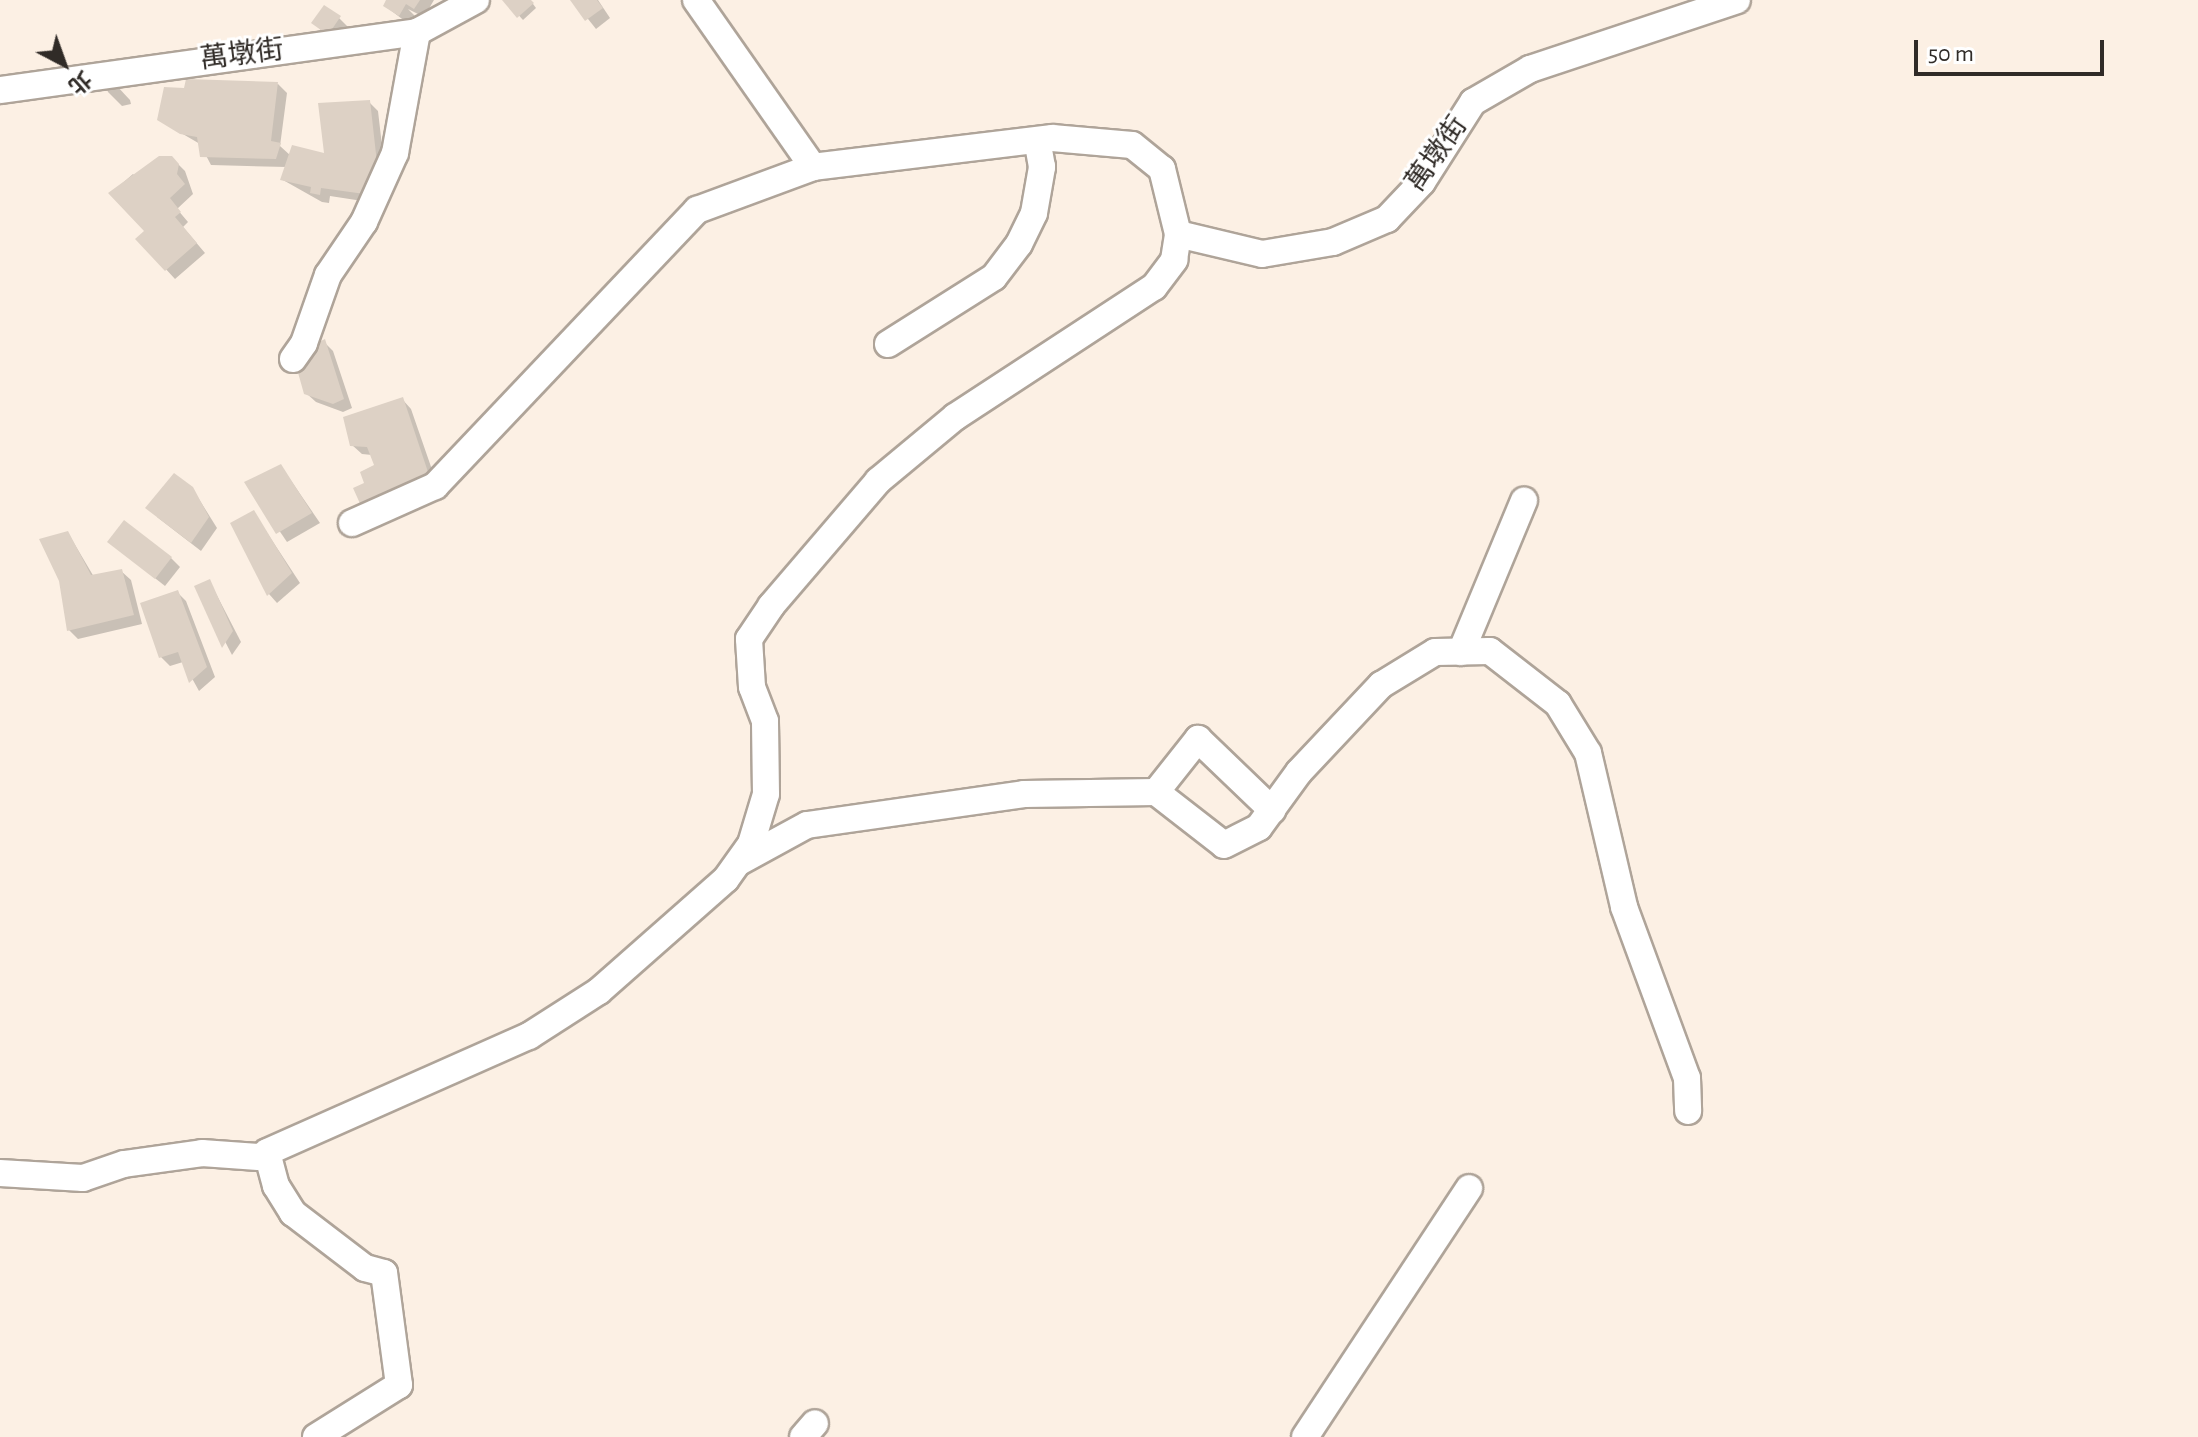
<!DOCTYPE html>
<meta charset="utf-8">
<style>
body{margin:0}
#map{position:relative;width:2198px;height:1437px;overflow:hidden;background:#fcf0e4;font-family:"Alegreya Sans","Noto Sans TC",sans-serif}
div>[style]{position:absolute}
.shadow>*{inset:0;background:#0003}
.building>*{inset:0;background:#ddd1c5}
.roads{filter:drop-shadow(2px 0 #afa499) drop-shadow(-2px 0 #afa499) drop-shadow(0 2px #afa499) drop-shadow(0 -2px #afa499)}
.minor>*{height:26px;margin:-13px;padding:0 13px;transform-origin:13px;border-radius:13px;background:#fff}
span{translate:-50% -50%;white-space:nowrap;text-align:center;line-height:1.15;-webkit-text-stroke:6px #fff;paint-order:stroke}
.street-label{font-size:28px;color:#302b27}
.north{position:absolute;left:24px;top:24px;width:80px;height:80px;-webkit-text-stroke:6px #fff;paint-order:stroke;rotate:139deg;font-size:22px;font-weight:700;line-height:32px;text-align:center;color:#302b27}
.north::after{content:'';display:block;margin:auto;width:28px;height:36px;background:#302b27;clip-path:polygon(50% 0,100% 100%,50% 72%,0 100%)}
.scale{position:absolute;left:1914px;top:40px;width:190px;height:36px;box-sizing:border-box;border:4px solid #302b27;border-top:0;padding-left:10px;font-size:24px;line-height:28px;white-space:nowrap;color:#302b27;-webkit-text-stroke:6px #fff;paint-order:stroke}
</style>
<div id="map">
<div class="shadow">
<i style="clip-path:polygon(388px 0,434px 0,424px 17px,408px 9px,419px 20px,414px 28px,385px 6px)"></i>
<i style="clip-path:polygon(505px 0,530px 0,536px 8px,523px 20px)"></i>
<i style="clip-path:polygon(573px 0,598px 0,610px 18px,596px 29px)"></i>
<i style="clip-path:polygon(339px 18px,353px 32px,328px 37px,314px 23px)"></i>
<i style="clip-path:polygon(278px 84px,287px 93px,280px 146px,291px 156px,327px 156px,369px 102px,378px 111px,384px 163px,382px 204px,330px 196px,329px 203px,322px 202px,283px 180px,287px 167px,211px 165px,200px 144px,164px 123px)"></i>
<i style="clip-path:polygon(116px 85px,130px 100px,131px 104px,122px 106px,108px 92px,106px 87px)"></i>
<i style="clip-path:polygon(175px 161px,185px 171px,193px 194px,177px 209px,188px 222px,183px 227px,205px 253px,175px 279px,138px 239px,146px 231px,111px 193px,133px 174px,137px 178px)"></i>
<i style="clip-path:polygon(324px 342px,333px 351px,352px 408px,343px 412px,316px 402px,306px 393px,309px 368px)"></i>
<i style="clip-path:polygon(402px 399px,411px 409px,437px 484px,367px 484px,377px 466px,372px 455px,362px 454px,352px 445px)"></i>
<i style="clip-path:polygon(281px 466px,320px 523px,287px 542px,247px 483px)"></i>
<i style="clip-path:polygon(192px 488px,217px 528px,201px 551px,157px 517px)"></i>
<i style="clip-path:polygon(254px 513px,300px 583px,277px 603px,269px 594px)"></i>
<i style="clip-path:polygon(68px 533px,94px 577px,121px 571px,131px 580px,142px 624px,78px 639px,69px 630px)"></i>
<i style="clip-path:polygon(109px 542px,171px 558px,180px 567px,165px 586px)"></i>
<i style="clip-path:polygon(210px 582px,241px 642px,232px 655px,197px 587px)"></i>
<i style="clip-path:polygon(177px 592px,186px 601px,215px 677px,199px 691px,183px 662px,170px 666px,161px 657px)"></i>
</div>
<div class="building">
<i style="clip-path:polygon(386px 0,420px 0,414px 9px,406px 4px,399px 16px,383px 6px)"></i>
<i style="clip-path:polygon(502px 0,531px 0,534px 3px,517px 18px)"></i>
<i style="clip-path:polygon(570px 0,597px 0,603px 8px,585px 21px)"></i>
<i style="clip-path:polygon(324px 5px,341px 16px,328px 35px,311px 23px)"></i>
<i style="clip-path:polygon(186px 79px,278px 82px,271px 141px,281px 143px,276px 159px,200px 157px,197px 137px,180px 134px,157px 120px,164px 87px,184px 88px)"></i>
<i style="clip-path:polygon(370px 100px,377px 163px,372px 195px,321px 188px,320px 195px,310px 193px,311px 187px,280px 180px,292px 145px,324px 153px,318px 103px)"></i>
<i style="clip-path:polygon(159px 156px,172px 156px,179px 164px,177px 174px,185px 184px,170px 198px,181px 212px,175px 217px,197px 243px,165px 271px,135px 239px,144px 231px,108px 193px)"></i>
<i style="clip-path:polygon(325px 339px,344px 399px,333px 404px,304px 394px,297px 369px,307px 367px,303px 350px)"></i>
<i style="clip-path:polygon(403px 397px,429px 475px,362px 508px,353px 488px,364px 483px,360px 472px,374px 465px,367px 447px,350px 446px,343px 417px)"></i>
<i style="clip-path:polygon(281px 464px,312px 513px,276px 534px,244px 482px)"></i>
<i style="clip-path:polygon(174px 473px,193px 487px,209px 517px,191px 543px,145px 508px)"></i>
<i style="clip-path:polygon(254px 510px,292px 573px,267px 596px,230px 523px)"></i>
<i style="clip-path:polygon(124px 520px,172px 557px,155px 579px,107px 542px)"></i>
<i style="clip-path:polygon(68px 531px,91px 575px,122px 569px,134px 615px,67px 631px,59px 581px,39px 539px)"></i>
<i style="clip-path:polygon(210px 579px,233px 631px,222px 648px,194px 586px)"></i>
<i style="clip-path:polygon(178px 590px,207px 667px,189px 683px,178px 652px,159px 658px,140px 603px)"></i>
</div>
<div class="roads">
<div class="minor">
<i style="left:0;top:90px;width:421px;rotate:-7.9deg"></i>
<i style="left:417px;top:32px;width:67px;rotate:-28.5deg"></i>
<i style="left:1178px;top:234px;width:86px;rotate:13.4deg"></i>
<i style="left:1262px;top:254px;width:72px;rotate:-9.6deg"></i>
<i style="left:1333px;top:242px;width:59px;rotate:-23.1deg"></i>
<i style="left:1387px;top:219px;width:51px;rotate:-46.6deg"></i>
<i style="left:1422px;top:182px;width:95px;rotate:-57.5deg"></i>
<i style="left:1473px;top:102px;width:66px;rotate:-30.1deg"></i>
<i style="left:1530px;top:69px;width:218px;rotate:-18.4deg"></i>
<i style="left:888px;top:344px;width:125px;rotate:-32.3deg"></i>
<i style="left:994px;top:277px;width:41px;rotate:-52.9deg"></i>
<i style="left:1019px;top:244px;width:34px;rotate:-64deg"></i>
<i style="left:1034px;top:213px;width:47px;rotate:-80.1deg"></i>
<i style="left:1042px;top:167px;width:27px;rotate:-100deg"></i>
<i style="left:293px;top:359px;width:19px;rotate:-55deg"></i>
<i style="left:304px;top:343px;width:72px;rotate:-70.6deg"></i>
<i style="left:328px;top:275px;width:64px;rotate:-55.8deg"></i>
<i style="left:364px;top:222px;width:76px;rotate:-65.8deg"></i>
<i style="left:395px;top:153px;width:123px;rotate:-79.7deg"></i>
<i style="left:352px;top:523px;width:91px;rotate:-24deg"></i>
<i style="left:435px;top:486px;width:381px;rotate:-46.5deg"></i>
<i style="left:697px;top:210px;width:124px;rotate:-20.3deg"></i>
<i style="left:1461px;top:652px;width:164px;rotate:-67.4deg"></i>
<i style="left:1156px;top:792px;width:68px;rotate:-51.6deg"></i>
<i style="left:1198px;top:739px;width:103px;rotate:43.8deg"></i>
<i style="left:739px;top:862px;width:77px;rotate:-28.6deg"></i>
<i style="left:807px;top:825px;width:219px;rotate:-8.1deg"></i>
<i style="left:1024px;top:794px;width:132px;rotate:-0.9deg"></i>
<i style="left:1156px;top:792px;width:86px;rotate:37.9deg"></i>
<i style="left:1224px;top:845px;width:39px;rotate:-27deg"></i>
<i style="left:1259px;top:827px;width:68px;rotate:-54deg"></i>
<i style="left:1299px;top:772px;width:120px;rotate:-46.7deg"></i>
<i style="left:1381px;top:685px;width:63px;rotate:-31.4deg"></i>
<i style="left:1435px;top:652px;width:55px;rotate:-1deg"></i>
<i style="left:1490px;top:651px;width:86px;rotate:37.9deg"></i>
<i style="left:1558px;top:704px;width:57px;rotate:58.5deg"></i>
<i style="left:1588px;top:753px;width:158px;rotate:76.8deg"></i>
<i style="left:1624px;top:907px;width:182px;rotate:69.8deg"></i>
<i style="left:1687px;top:1078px;width:33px;rotate:88deg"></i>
<i style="left:0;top:1173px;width:83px;rotate:3.4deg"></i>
<i style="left:83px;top:1178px;width:43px;rotate:-18.9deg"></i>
<i style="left:124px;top:1164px;width:79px;rotate:-8deg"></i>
<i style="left:202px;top:1153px;width:56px;rotate:4.1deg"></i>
<i style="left:316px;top:1437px;width:98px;rotate:-32.1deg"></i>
<i style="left:399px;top:1385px;width:113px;rotate:-97.6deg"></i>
<i style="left:384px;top:1273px;width:20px;rotate:-165deg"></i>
<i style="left:365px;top:1268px;width:91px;rotate:-142.6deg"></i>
<i style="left:293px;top:1213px;width:32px;rotate:-122deg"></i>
<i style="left:276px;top:1186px;width:35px;rotate:-105deg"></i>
<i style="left:267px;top:1152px;width:287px;rotate:-23.9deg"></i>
<i style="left:529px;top:1036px;width:83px;rotate:-32.7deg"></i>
<i style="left:599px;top:991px;width:169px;rotate:-41.4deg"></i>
<i style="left:726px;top:879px;width:43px;rotate:-54.5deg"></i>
<i style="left:751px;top:844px;width:52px;rotate:-73.3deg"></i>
<i style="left:766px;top:794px;width:73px;rotate:-90.8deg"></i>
<i style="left:765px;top:721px;width:36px;rotate:-111deg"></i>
<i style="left:752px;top:687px;width:48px;rotate:-93.6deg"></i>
<i style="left:749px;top:639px;width:40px;rotate:-56deg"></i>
<i style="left:771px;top:606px;width:165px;rotate:-49.4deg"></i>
<i style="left:878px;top:481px;width:100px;rotate:-39.7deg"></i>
<i style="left:955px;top:417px;width:238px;rotate:-33.2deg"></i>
<i style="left:1154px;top:287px;width:34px;rotate:-53deg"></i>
<i style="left:1174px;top:260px;width:26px;rotate:-81deg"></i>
<i style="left:1178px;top:234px;width:67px;rotate:-103.8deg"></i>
<i style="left:1162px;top:169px;width:38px;rotate:-141deg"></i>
<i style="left:1132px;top:145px;width:80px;rotate:-175deg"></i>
<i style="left:1052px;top:138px;width:241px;rotate:173.1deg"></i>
<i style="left:813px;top:167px;width:204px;rotate:-125deg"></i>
<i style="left:803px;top:1437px;width:18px;rotate:-49deg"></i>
<i style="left:1305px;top:1437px;width:298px;rotate:-56.6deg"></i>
</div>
</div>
<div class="street-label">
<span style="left:242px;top:55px;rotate:-7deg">萬墩街</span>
<span style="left:1437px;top:154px;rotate:-55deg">萬墩街</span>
</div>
<div class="north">北</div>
<div class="scale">50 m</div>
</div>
